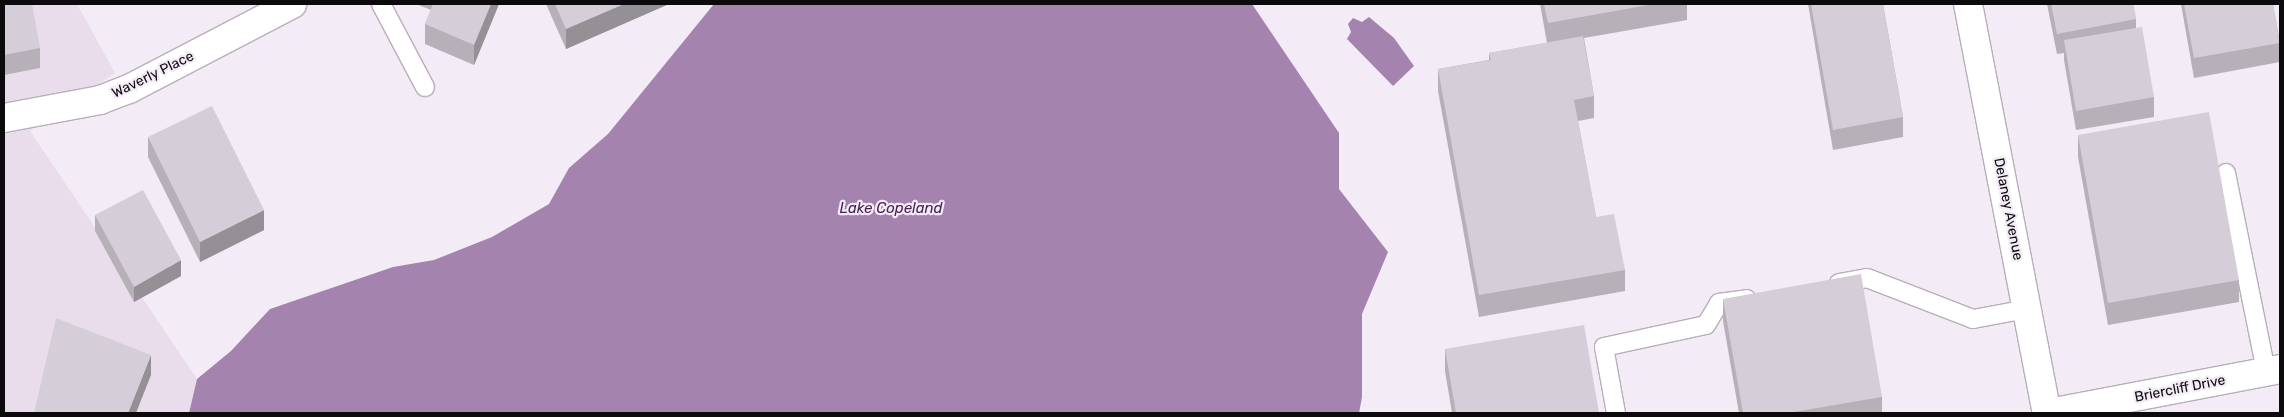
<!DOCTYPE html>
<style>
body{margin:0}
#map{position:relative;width:2284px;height:417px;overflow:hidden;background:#f3ebf5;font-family:Rubik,sans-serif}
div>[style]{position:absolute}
.built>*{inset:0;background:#e9ddec}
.water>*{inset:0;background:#a583af}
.roads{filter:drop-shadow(1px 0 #b7afb9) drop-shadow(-1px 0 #b7afb9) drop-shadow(0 1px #b7afb9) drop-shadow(0 -1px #b7afb9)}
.lane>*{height:18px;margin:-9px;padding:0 9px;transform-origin:9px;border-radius:9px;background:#fff}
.street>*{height:28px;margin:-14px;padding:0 14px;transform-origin:14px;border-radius:14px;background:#fff}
.secondary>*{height:28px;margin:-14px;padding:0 14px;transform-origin:14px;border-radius:14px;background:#fff}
.wall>*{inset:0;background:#b7b0b9}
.shaded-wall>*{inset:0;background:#959096}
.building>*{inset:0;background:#d5cdd7}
span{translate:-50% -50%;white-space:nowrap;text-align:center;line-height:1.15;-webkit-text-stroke:4.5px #f3ebf5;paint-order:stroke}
.street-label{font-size:14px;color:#0d0a0e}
.water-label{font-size:15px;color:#4b2058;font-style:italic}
.frame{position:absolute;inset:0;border:5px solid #0d0a0e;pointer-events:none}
</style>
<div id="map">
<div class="built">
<i style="clip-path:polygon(4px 4px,77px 4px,115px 73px,30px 131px,197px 379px,189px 413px,4px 413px)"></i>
</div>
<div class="water">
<i style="clip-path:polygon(714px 4px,1252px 4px,1339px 133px,1339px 189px,1388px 252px,1362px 314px,1362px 397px,1359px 413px,189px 413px,197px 379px,231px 351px,270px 309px,393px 267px,434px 260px,492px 237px,549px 204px,569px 168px,608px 134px)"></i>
<i style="clip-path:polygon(1369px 17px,1394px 38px,1414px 66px,1393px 86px,1347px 39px,1351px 32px,1348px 24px,1353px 18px,1362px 22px)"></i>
</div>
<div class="roads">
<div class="lane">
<i style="left:381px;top:4px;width:94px;rotate:62.1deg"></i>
<i style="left:2226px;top:173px;width:203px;rotate:78.6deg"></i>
<i style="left:1839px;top:283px;width:28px;rotate:-10deg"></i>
<i style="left:1867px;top:278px;width:114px;rotate:21.1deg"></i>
<i style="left:1973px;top:319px;width:55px;rotate:-10.5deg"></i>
<i style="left:1616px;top:413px;width:67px;rotate:-100.3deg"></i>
<i style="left:1604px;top:347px;width:104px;rotate:-12.2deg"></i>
<i style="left:1706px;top:325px;width:26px;rotate:-59deg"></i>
<i style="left:1719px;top:303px;width:28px;rotate:-8deg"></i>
</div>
<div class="street">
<i style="left:4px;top:118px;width:98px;rotate:-10.6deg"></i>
<i style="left:100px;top:100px;width:31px;rotate:-21deg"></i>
<i style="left:129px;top:89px;width:184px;rotate:-27.5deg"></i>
</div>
<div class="secondary">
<i style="left:1968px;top:4px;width:417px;rotate:79.1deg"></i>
<i style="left:2050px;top:413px;width:234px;rotate:-10.8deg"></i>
</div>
</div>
<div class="wall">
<i style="clip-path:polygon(4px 4px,40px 48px,40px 68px,4px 75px)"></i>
<i style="clip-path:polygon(416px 4px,499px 4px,474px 65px,425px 44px,425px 24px,431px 10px)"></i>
<i style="clip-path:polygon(546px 4px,669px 4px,566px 49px)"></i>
<i style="clip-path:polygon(1540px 4px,1687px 4px,1687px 20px,1584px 38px,1594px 96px,1594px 118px,1578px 121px,1596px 217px,1625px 270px,1625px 291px,1479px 317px,1438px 91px,1438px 69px,1489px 60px,1489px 53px,1547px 43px)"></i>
<i style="clip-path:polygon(1808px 4px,1883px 4px,1903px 117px,1903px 137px,1833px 150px)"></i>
<i style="clip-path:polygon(2047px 4px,2133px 4px,2136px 19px,2136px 28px,2154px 97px,2154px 117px,2076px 130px,2064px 60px,2064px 53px,2057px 54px)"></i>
<i style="clip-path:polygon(2181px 4px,2273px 4px,2280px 43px,2280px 62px,2194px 78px)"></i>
<i style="clip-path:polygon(2078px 135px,2239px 280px,2239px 302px,2108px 325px,2078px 157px)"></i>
<i style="clip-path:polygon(148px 137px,264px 230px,200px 262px,148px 157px)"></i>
<i style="clip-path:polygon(95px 215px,181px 276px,134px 302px,95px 231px)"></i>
<i style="clip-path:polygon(1723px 299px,1882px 397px,1882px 413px,1739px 413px,1723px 321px)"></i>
<i style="clip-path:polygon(1445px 349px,1599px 413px,1452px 413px,1445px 371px)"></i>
</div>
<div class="shaded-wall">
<i style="clip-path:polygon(491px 4px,499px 4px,474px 65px,474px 45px)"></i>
<i style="clip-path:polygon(624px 4px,669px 4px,566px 49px,566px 29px)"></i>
<i style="clip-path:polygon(264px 210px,264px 230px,200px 262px,200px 242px)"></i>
<i style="clip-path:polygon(181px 260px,181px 276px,134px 302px,134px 287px)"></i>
<i style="clip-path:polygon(151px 355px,151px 375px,136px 413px,128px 413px)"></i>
</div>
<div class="building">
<i style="clip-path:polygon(4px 4px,32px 4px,40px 48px,4px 55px)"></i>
<i style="clip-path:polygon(433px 4px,491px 4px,474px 45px,425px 24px)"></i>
<i style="clip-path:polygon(555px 4px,624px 4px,566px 29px)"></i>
<i style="clip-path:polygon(1544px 4px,1654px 4px,1548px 23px)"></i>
<i style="clip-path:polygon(1811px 4px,1883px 4px,1903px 117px,1833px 130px)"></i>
<i style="clip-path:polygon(2051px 4px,2133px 4px,2136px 19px,2057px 34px)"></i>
<i style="clip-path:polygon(2184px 4px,2273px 4px,2280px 43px,2194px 58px)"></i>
<i style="clip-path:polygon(2142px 27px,2154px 97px,2076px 111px,2064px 40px)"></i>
<i style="clip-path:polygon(1583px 36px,1594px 96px,1574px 100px,1596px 217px,1614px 214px,1625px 270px,1479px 295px,1438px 69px,1491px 60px,1489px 53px)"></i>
<i style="clip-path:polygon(212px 106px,264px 210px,200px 242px,148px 137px)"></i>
<i style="clip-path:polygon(2209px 112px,2239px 280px,2108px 303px,2078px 135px)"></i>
<i style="clip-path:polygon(143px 190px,181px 260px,134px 287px,95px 215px)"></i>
<i style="clip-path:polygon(1861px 274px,1882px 397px,1788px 413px,1743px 413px,1723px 299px)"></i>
<i style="clip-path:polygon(56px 318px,151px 355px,128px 413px,34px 413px)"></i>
<i style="clip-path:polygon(1584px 325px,1599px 413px,1456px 413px,1445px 349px)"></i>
</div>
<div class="street-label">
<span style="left:153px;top:75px;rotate:-26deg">Waverly Place</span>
<span style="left:2008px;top:209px;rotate:79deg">Delaney Avenue</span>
<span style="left:2180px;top:389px;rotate:-11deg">Briercliff Drive</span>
</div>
<div class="water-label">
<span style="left:891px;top:209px">Lake Copeland</span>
</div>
<div class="frame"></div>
</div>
